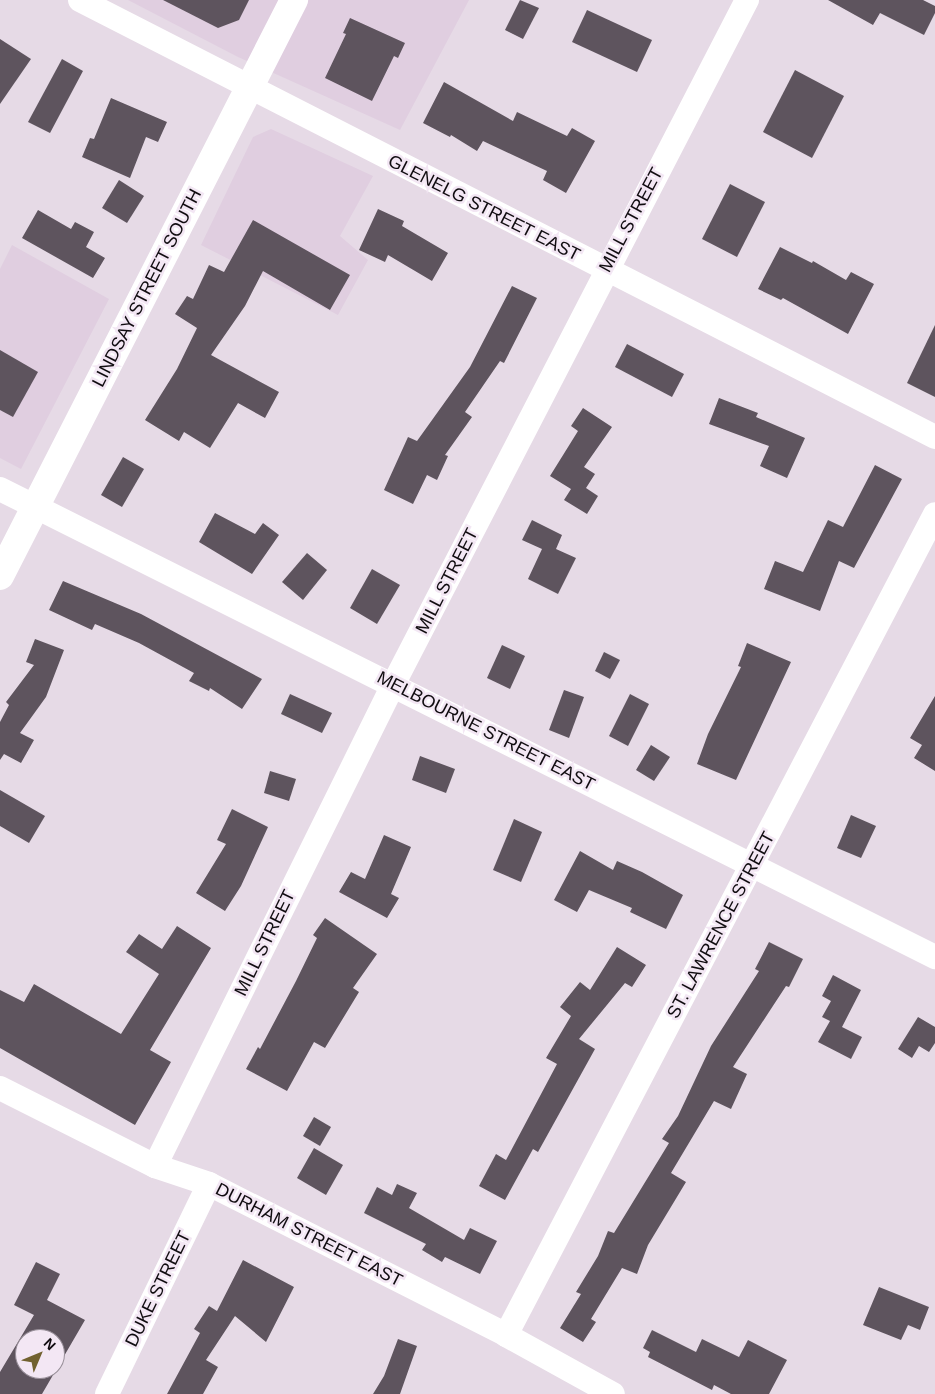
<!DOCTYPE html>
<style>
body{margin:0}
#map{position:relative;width:935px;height:1394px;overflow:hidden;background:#e6dae6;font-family:Helvetica,sans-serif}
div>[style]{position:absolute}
.built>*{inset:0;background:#e0cee0}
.building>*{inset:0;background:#5e545e}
.street>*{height:24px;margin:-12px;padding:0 12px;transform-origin:12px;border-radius:12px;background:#fff}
.secondary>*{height:28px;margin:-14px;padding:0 14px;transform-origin:14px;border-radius:14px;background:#fff}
span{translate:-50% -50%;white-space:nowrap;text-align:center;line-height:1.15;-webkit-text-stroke:5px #f3e7f4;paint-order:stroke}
.street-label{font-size:18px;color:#100c10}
.north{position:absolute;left:15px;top:1329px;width:50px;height:50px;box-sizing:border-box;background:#f3e7f4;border:1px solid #988f99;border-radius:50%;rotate:45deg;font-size:14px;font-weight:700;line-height:20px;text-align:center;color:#100c10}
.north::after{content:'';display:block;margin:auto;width:18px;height:22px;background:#71612f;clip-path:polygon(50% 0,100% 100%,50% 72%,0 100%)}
</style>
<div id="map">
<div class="built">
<i style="clip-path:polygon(128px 0,469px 0,400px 130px,238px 57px)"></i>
<i style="clip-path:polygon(271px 129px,373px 176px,340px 236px,368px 260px,338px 315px,201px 245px,253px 137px)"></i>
<i style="clip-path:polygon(12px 245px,109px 299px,21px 469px,0 458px,0 269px)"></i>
</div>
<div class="building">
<i style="clip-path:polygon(163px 0,249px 0,239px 20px,218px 28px)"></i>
<i style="clip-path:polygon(520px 0,539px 8px,523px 39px,505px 30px)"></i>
<i style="clip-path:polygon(828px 0,923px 0,935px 6px,935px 13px,924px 35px,880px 13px,873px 25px)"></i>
<i style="clip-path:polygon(587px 10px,652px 40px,637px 72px,572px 42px)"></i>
<i style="clip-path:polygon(350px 18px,405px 43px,398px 58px,394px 56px,372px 101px,325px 78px,346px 34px,343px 33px)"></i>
<i style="clip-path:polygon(0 39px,31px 59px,0 104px)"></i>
<i style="clip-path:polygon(62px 59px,83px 71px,50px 133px,28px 122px)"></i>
<i style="clip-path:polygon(795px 70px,844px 96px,812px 158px,763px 132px)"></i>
<i style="clip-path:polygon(444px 82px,513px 121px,517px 112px,567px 136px,572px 128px,595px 141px,566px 193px,543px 180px,547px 171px,483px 141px,477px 151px,451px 135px,450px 137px,423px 123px)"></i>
<i style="clip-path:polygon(111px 98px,167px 122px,158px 142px,146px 137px,130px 178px,82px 157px,90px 138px,94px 139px)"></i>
<i style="clip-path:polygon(119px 180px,144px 196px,127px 223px,102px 208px)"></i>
<i style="clip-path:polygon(730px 184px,765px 202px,737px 257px,702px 239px)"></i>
<i style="clip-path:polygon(378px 209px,404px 221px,402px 226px,448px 253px,432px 281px,388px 255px,385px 262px,359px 250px)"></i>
<i style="clip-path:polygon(38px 210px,71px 229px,75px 222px,94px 232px,86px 247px,105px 258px,93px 278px,22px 238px)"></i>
<i style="clip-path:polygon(253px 220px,350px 275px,330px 310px,263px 271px,245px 306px,211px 355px,279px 392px,265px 418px,238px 403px,210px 448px,184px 432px,179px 441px,145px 420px,177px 369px,197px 328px,175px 314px,187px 296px,193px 299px,209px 265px,224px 272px)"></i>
<i style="clip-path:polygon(780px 247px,812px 263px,813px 261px,846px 280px,851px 272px,874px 284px,848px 334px,783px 298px,781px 300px,758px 289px)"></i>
<i style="clip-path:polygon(512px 286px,537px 298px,504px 363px,500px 361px,465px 412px,472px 417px,445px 455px,448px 456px,437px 480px,427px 475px,413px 504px,384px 490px,408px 437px,417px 441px,470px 367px)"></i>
<i style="clip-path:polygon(935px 325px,935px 397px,907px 383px)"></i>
<i style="clip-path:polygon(627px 344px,684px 374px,672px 397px,615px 367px)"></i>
<i style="clip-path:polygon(0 350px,38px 372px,13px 417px,0 410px)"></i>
<i style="clip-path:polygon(719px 398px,758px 413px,756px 417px,805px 438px,787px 478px,760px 466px,769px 446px,709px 424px)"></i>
<i style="clip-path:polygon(583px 408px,612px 427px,584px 467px,595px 474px,586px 488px,598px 496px,587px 514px,564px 500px,571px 489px,550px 476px,578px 431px,571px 426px)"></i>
<i style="clip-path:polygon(123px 457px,144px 469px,122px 507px,101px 495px)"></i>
<i style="clip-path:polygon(875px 465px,902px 479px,854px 568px,839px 561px,820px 611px,764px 589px,775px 561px,803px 572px,828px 520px,843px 527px)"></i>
<i style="clip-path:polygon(215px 513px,255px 534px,263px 523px,279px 535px,252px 574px,199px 542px)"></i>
<i style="clip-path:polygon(532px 520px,562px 535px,556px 549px,576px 558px,558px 594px,528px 579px,542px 549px,522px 540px)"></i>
<i style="clip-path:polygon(307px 553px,327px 570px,303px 600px,282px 582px)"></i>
<i style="clip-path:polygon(372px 569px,400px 585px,377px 624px,350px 608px)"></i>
<i style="clip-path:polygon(63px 581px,141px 614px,262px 679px,242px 709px,210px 688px,209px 691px,189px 681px,194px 673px,139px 643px,95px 624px,92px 630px,49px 610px)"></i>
<i style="clip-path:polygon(35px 639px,64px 650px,46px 697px,20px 733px,34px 740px,21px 763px,4px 754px,0 760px,0 722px,9px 705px,6px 702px,34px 665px,26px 662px)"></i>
<i style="clip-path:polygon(747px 643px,791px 662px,736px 780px,697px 764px,708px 734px,741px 667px,738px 666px)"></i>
<i style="clip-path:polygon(502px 645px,525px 656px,510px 689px,487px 678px)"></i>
<i style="clip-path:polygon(604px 652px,620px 660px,610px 679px,595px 671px)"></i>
<i style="clip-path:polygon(564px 690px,584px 697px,569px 738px,549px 730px)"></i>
<i style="clip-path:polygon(290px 694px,332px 713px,322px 733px,281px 714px)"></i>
<i style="clip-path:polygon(630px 694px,649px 704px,628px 746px,609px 736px)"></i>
<i style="clip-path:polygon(935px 696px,935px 771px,914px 758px,922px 745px,910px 738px)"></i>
<i style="clip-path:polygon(651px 745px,670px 757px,654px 781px,636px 770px)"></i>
<i style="clip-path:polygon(420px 756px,455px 769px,446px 793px,412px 780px)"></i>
<i style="clip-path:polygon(270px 771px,296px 779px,289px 801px,264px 793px)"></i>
<i style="clip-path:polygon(0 790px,45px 816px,29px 843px,0 826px)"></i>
<i style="clip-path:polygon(232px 809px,268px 827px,241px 886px,225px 911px,196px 893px,226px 844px,217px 840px)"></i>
<i style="clip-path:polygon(851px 815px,876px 826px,861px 858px,837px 848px)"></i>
<i style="clip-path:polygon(514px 819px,542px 832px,521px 882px,493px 870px)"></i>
<i style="clip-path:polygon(384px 835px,411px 847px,391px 894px,399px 898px,387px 918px,339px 892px,351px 872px,365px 879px)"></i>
<i style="clip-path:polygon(580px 851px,613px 870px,617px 861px,642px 872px,683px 895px,666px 929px,630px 912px,632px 908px,589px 890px,577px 912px,554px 900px)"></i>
<i style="clip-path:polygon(325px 918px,377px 954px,353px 988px,359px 992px,325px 1048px,314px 1042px,287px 1091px,246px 1069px,258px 1047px,260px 1049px,296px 981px,317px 938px,313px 935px)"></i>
<i style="clip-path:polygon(177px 926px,211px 948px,150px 1050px,171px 1062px,135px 1125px,0 1048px,0 990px,24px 1002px,34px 984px,121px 1034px,159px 974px,126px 952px,139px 934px,162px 949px)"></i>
<i style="clip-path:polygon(769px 942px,803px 959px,789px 987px,786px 986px,733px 1067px,747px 1074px,731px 1109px,714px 1101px,671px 1173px,686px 1182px,648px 1245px,637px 1274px,622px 1268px,591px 1319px,596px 1322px,583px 1342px,560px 1328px,581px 1294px,576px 1292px,598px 1256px,608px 1231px,614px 1233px,669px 1143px,662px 1139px,678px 1116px,711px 1046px,759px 971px,755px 969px)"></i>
<i style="clip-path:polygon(617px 947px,646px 965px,632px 987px,625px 983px,579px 1039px,595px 1049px,538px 1152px,533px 1149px,505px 1200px,479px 1186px,496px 1154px,506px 1160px,557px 1064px,546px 1058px,571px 1016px,560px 1007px,580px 982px,590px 990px)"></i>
<i style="clip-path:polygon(833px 975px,861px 990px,842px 1027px,862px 1037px,851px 1059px,818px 1042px,830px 1021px,822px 1017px,831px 1001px,822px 996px)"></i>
<i style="clip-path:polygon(918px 1017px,935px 1027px,935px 1043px,929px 1052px,919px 1046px,912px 1058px,898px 1049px)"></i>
<i style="clip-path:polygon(314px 1117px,331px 1127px,320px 1146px,303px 1136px)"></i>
<i style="clip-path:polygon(314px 1148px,343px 1165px,326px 1195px,297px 1178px)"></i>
<i style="clip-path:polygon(397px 1184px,417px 1193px,409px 1208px,464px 1240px,470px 1228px,497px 1241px,480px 1274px,445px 1257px,442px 1262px,422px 1250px,426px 1244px,364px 1213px,377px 1187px,392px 1195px)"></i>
<i style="clip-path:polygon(243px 1260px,294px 1287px,266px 1342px,235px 1316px,206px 1360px,218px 1367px,203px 1394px,167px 1394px,200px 1333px,194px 1329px,209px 1306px,217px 1311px)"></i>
<i style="clip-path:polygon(evenodd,36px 1262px,60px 1274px,47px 1300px,85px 1320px,42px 1394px,0 1394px,0 1372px,34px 1315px,14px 1305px,36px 1262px,25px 1339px,55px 1339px,55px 1369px,25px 1369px,25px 1339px)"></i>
<i style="clip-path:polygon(879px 1287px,929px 1307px,920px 1330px,908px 1325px,901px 1340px,863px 1325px)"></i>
<i style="clip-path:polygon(652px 1330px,696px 1352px,702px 1339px,739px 1357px,748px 1340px,787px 1360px,769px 1394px,731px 1394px,714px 1385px,712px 1390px,648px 1357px,650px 1352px,643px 1348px)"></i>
<i style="clip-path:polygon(398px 1339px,417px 1346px,400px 1394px,373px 1394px,384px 1376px)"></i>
</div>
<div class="street">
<i style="left:80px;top:0;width:960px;rotate:27.07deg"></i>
<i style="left:0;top:489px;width:1046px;rotate:26.59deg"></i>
<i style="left:0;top:1088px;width:174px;rotate:26.7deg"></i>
<i style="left:155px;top:1166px;width:57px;rotate:18.4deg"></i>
<i style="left:209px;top:1184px;width:333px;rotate:26.9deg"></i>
<i style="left:506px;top:1335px;width:122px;rotate:28.9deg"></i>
<i style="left:155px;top:1166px;width:539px;rotate:-63.67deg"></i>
<i style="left:394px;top:683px;width:769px;rotate:-62.67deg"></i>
<i style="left:506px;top:1335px;width:926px;rotate:-62.41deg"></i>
<i style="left:107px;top:1394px;width:233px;rotate:-64.1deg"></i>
</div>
<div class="secondary">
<i style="left:0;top:576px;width:647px;rotate:-62.96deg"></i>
</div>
<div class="street-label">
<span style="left:484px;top:208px;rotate:27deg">GLENELG STREET EAST</span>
<span style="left:631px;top:220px;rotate:-62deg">MILL STREET</span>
<span style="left:147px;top:288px;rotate:-63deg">LINDSAY STREET SOUTH</span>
<span style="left:447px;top:581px;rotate:-63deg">MILL STREET</span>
<span style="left:486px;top:731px;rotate:27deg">MELBOURNE STREET EAST</span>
<span style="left:721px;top:925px;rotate:-62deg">ST. LAWRENCE STREET</span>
<span style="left:265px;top:943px;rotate:-64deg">MILL STREET</span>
<span style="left:309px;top:1235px;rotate:27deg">DURHAM STREET EAST</span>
<span style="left:158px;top:1289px;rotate:-64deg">DUKE STREET</span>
</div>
<div class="north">N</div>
</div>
